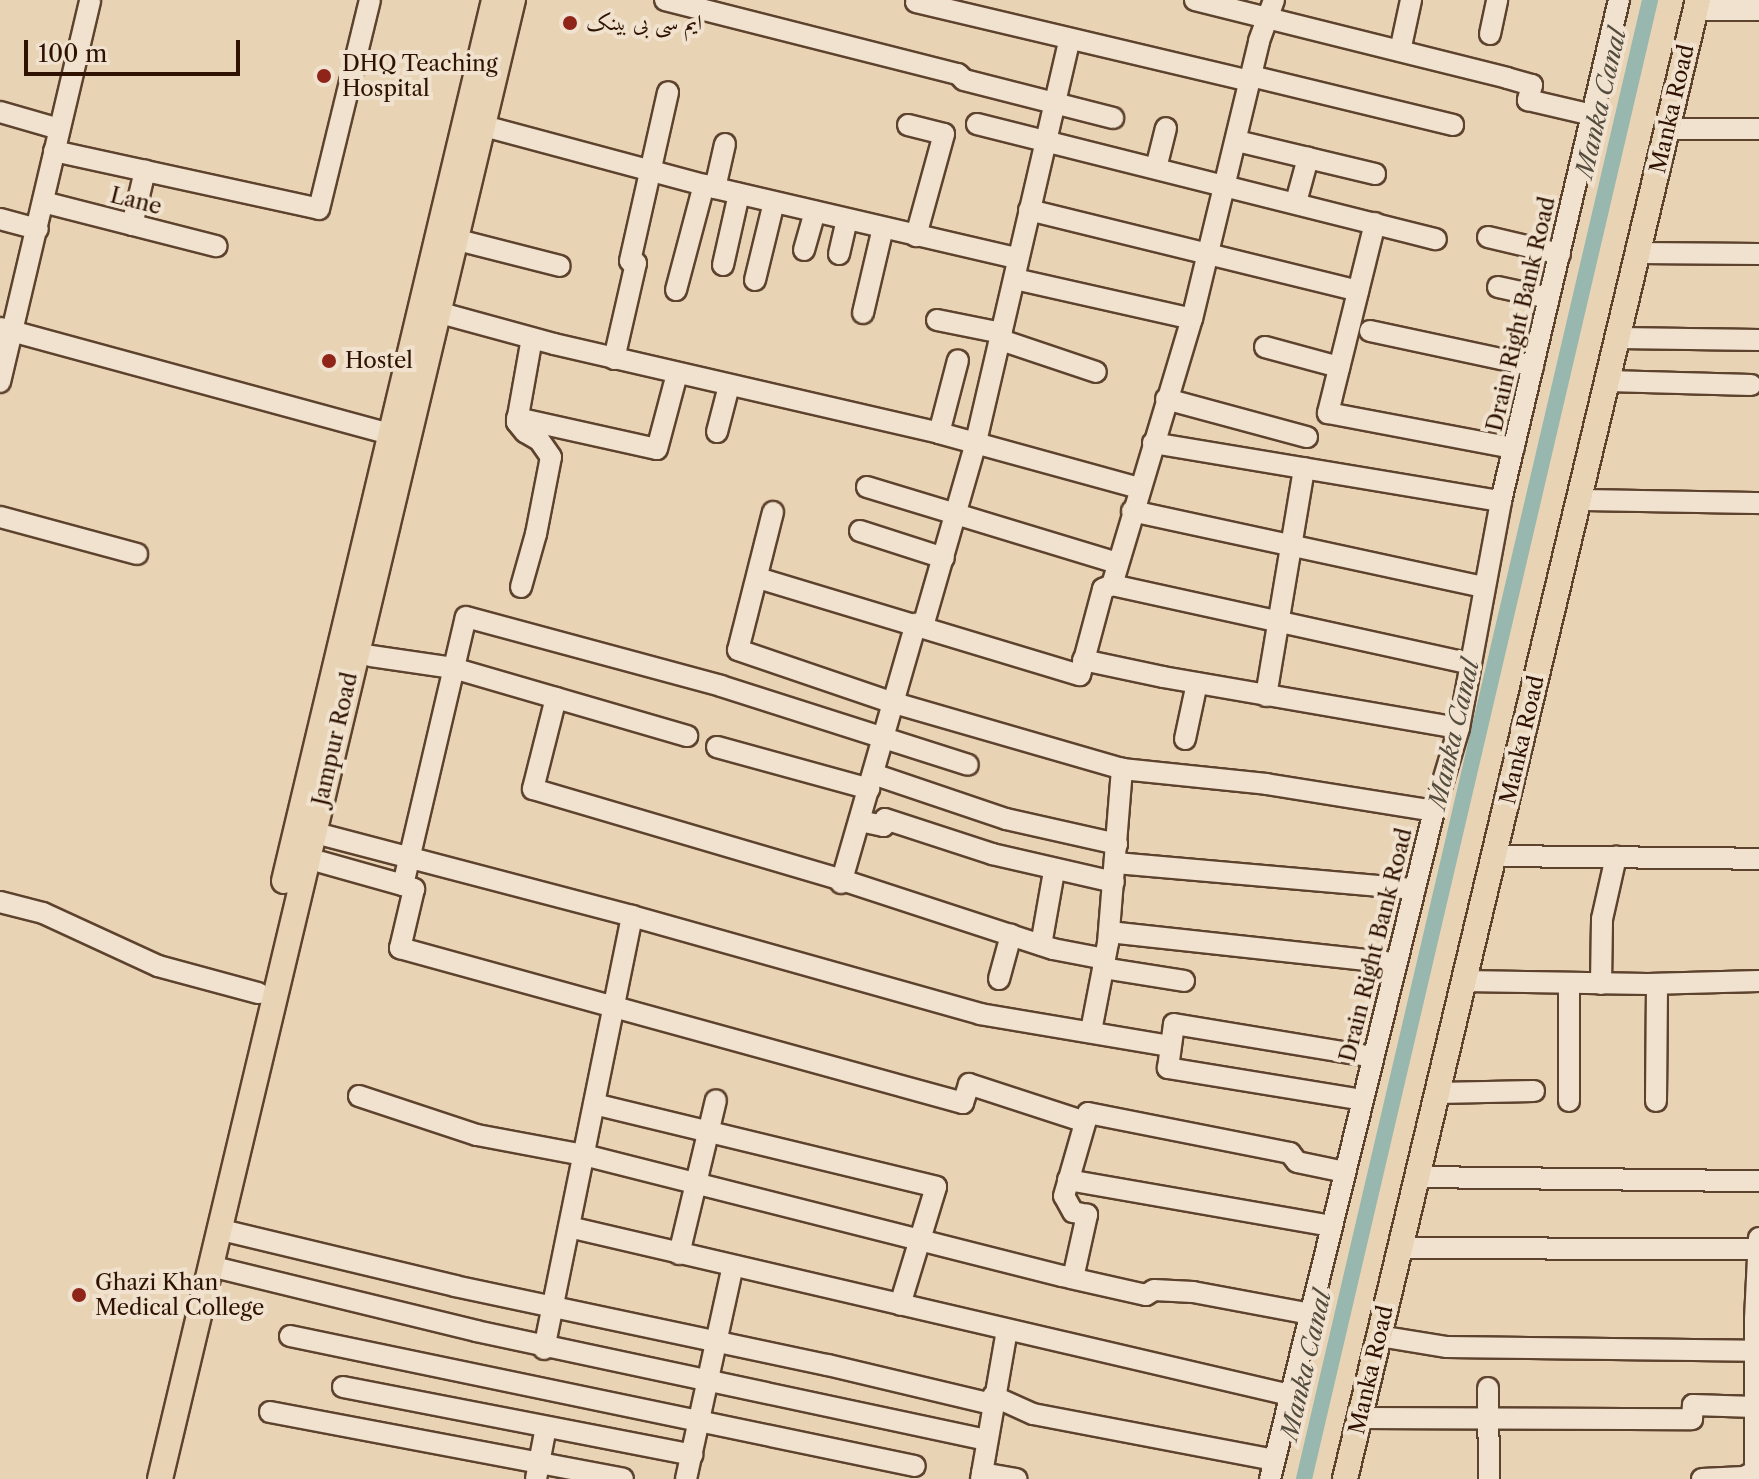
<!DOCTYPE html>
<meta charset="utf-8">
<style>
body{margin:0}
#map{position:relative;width:1759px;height:1479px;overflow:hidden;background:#e8d3b4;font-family:"Libre Caslon Text",Amiri,serif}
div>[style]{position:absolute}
.canal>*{height:16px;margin:-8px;padding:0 8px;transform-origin:8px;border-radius:8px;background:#97b7af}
.roads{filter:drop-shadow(2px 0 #5d422e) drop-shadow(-2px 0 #5d422e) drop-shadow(0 2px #5d422e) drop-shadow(0 -2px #5d422e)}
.minor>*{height:20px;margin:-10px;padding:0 10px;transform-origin:10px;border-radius:10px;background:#f0e2ce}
.major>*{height:24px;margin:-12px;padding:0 12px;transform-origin:12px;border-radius:12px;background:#e8d3b4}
.dots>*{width:22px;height:22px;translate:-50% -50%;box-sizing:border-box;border:4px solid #f0e2ce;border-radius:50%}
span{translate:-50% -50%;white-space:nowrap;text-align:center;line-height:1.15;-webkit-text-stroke:8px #f0e2ce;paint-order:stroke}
.poi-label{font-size:22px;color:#2f1201}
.left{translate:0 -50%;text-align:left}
.street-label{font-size:22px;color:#2f1201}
.water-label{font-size:24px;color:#534c3e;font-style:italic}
.scale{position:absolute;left:24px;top:40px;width:216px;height:36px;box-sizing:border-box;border:4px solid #2f1201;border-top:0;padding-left:10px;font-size:24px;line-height:28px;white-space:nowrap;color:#2f1201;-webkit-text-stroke:6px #f0e2ce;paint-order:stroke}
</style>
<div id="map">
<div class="canal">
<i style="left:1304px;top:1479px;width:1519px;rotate:-76.83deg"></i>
</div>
<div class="roads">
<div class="minor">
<i style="left:665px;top:0;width:302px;rotate:14.2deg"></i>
<i style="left:958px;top:74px;width:8px;rotate:45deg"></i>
<i style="left:964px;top:80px;width:154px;rotate:14.3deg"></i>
<i style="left:1195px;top:0;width:322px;rotate:14deg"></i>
<i style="left:1507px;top:78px;width:26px;rotate:16deg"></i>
<i style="left:1532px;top:85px;width:16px;rotate:105deg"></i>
<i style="left:1528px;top:100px;width:66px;rotate:13.2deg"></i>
<i style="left:916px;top:2px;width:343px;rotate:13.3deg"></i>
<i style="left:1696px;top:10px;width:63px"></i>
<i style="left:1490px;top:34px;width:35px;rotate:-78deg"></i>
<i style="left:1400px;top:51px;width:52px;rotate:-77.8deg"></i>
<i style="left:1251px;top:76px;width:208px;rotate:13.6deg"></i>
<i style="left:0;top:112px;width:61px;rotate:16.1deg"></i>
<i style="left:977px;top:124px;width:473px;rotate:14.1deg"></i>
<i style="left:908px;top:125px;width:37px;rotate:14deg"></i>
<i style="left:944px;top:134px;width:106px;rotate:105.4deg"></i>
<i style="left:495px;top:129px;width:228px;rotate:15deg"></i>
<i style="left:715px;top:188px;width:310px;rotate:13.1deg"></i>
<i style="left:1667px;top:129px;width:92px"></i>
<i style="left:1237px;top:141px;width:142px;rotate:13.4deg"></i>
<i style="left:54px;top:151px;width:271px;rotate:12.3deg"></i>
<i style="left:319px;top:209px;width:215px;rotate:-76.3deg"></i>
<i style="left:1156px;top:168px;width:41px;rotate:-76deg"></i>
<i style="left:715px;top:188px;width:45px;rotate:-77.2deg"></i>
<i style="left:43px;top:202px;width:179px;rotate:14.3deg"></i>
<i style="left:1296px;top:202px;width:46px;rotate:-74.7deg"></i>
<i style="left:1029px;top:210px;width:339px;rotate:13.8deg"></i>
<i style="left:0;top:219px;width:39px;rotate:15deg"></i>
<i style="left:1375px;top:223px;width:196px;rotate:103.9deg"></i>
<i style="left:1328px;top:413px;width:189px;rotate:10.7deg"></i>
<i style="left:132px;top:225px;width:56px;rotate:-76.5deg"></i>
<i style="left:1488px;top:237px;width:74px;rotate:13.3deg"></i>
<i style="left:454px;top:239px;width:109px;rotate:14.3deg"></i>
<i style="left:804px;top:250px;width:40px;rotate:-74deg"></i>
<i style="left:1639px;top:253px;width:120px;rotate:0.5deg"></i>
<i style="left:839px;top:254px;width:35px;rotate:-77deg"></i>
<i style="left:723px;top:265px;width:73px;rotate:-77.3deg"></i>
<i style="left:1015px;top:279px;width:181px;rotate:12.7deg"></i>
<i style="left:755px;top:280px;width:80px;rotate:-76.3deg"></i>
<i style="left:1498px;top:287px;width:52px;rotate:12.2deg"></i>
<i style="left:676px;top:290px;width:109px;rotate:-75.1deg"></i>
<i style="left:437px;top:312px;width:121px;rotate:15.3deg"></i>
<i style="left:554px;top:344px;width:395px;rotate:13deg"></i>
<i style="left:939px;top:433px;width:207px;rotate:15.4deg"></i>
<i style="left:863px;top:313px;width:87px;rotate:-76.8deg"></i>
<i style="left:937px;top:320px;width:66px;rotate:11.3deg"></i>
<i style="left:0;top:328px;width:404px;rotate:15.2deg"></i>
<i style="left:1370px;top:331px;width:167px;rotate:12.1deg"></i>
<i style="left:1619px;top:338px;width:140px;rotate:0.8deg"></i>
<i style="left:1001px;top:340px;width:100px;rotate:18.6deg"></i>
<i style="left:1265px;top:347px;width:77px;rotate:15.1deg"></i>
<i style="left:614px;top:359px;width:98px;rotate:-77.1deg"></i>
<i style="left:636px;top:263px;width:6px;rotate:-162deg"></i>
<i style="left:630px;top:261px;width:173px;rotate:-77.3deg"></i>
<i style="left:1608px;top:381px;width:143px;rotate:1.6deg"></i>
<i style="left:0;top:382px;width:392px;rotate:-76.7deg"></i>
<i style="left:1166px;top:399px;width:146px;rotate:15.1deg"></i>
<i style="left:517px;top:418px;width:143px;rotate:12.5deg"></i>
<i style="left:657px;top:449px;width:78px;rotate:-75.1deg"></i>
<i style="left:717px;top:432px;width:48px;rotate:-75.4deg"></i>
<i style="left:939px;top:433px;width:75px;rotate:-75.4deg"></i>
<i style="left:1153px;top:443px;width:353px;rotate:9.5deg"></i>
<i style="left:867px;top:487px;width:261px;rotate:16.9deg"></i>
<i style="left:1580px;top:500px;width:179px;rotate:1deg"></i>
<i style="left:1132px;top:511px;width:360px;rotate:12.2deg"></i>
<i style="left:773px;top:512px;width:142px;rotate:104.2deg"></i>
<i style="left:738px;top:650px;width:165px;rotate:18.8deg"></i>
<i style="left:894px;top:703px;width:237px;rotate:16.1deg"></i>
<i style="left:1122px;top:769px;width:145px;rotate:5.9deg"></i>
<i style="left:1266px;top:784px;width:170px;rotate:9.1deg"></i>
<i style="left:0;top:517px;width:142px;rotate:15.1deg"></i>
<i style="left:860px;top:531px;width:88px;rotate:17.8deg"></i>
<i style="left:758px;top:578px;width:336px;rotate:16.8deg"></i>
<i style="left:1080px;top:675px;width:89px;rotate:-75deg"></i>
<i style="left:1103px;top:589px;width:10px;rotate:-24deg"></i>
<i style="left:1112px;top:585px;width:278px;rotate:-73.3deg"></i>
<i style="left:1192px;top:319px;width:286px;rotate:-76.4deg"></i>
<i style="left:1259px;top:41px;width:44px;rotate:-69.9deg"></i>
<i style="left:1112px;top:585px;width:367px;rotate:12.4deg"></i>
<i style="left:521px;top:587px;width:55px;rotate:-74.2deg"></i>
<i style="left:536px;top:534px;width:78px;rotate:-79deg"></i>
<i style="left:551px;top:457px;width:21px;rotate:-125deg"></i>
<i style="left:539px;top:440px;width:16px;rotate:-150deg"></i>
<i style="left:525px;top:432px;width:13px;rotate:-129deg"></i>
<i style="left:517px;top:422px;width:85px;rotate:-79.9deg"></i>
<i style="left:923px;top:626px;width:187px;rotate:-73.9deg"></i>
<i style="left:975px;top:446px;width:418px;rotate:-76.9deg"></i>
<i style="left:371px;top:656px;width:83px;rotate:8.3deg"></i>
<i style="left:453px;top:668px;width:244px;rotate:16.2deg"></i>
<i style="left:1083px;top:660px;width:82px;rotate:12deg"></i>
<i style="left:1163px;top:677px;width:300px;rotate:9.8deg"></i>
<i style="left:1266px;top:696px;width:231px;rotate:-80.5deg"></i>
<i style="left:556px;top:698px;width:94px;rotate:104.2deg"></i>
<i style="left:533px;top:789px;width:322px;rotate:16.4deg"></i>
<i style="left:842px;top:880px;width:222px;rotate:18.1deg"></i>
<i style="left:1053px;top:949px;width:53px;rotate:10.9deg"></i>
<i style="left:1185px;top:739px;width:57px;rotate:-77.9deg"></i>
<i style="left:717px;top:747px;width:158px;rotate:15.4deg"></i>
<i style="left:873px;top:774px;width:140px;rotate:18.7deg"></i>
<i style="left:1006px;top:819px;width:114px;rotate:12.7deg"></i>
<i style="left:860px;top:821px;width:24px;rotate:12deg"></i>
<i style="left:883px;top:826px;width:7px;rotate:-74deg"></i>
<i style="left:885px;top:819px;width:113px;rotate:18.1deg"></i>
<i style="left:992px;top:854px;width:125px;rotate:12.9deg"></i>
<i style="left:327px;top:836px;width:315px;rotate:14.7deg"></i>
<i style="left:632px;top:916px;width:362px;rotate:15.7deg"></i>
<i style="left:980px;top:1014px;width:192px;rotate:9.6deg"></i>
<i style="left:1494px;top:856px;width:265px;rotate:0.6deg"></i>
<i style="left:321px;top:862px;width:85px;rotate:15.7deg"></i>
<i style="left:403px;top:885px;width:275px;rotate:-76.8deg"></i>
<i style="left:466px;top:617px;width:264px;rotate:15.1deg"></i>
<i style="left:721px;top:686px;width:259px;rotate:17.7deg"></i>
<i style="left:1116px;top:863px;width:300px;rotate:5deg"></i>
<i style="left:841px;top:883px;width:270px;rotate:-73.9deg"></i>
<i style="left:403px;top:885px;width:12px;rotate:20deg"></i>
<i style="left:414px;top:889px;width:61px;rotate:103.3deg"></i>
<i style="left:400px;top:948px;width:584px;rotate:15.39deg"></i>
<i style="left:963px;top:1103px;width:20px;rotate:-72deg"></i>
<i style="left:969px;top:1084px;width:122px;rotate:18.1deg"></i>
<i style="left:0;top:902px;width:44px;rotate:14.3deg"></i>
<i style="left:43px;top:913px;width:127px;rotate:24.7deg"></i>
<i style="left:158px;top:966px;width:104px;rotate:15.1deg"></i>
<i style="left:1109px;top:932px;width:289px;rotate:6.2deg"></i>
<i style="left:1041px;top:945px;width:75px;rotate:-80deg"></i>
<i style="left:1103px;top:968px;width:82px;rotate:9.1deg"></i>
<i style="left:999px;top:979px;width:46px;rotate:-74.7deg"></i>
<i style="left:1464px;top:981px;width:184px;rotate:0.9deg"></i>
<i style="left:1648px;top:984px;width:111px;rotate:-1.5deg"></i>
<i style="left:1569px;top:983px;width:118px;rotate:90deg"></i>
<i style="left:1601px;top:984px;width:65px;rotate:-89.1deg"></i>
<i style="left:1602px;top:919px;width:64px;rotate:-77.3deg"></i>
<i style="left:1091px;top:1031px;width:90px;rotate:-79.1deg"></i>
<i style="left:1108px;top:943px;width:175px;rotate:-85.4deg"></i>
<i style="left:1438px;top:1093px;width:96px;rotate:-1.2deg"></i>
<i style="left:359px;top:1096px;width:124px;rotate:18.3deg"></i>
<i style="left:477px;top:1135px;width:109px;rotate:10.6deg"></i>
<i style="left:584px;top:1155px;width:493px;rotate:14.2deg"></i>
<i style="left:1062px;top:1276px;width:86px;rotate:12.7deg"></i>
<i style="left:1146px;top:1295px;width:9px;rotate:-32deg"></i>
<i style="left:1154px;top:1290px;width:39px;rotate:3deg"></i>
<i style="left:1193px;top:1292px;width:119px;rotate:10.6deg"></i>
<i style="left:1363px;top:1100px;width:198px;rotate:-170.7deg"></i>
<i style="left:1168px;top:1068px;width:44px;rotate:-82.2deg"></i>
<i style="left:1174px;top:1024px;width:202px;rotate:9.4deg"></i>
<i style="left:1656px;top:1101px;width:117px;rotate:-89.5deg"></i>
<i style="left:594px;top:1104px;width:352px;rotate:13.6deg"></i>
<i style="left:936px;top:1187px;width:123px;rotate:107deg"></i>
<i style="left:1418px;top:1177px;width:341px;rotate:0.7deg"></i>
<i style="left:1068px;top:1180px;width:268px;rotate:9.9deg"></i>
<i style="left:569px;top:1227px;width:740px;rotate:13.12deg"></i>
<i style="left:218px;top:1229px;width:244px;rotate:13.5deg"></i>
<i style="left:455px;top:1286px;width:381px;rotate:12deg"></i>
<i style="left:828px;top:1365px;width:169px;rotate:13.4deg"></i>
<i style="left:1400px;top:1248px;width:359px;rotate:0.2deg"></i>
<i style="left:679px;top:1254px;width:158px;rotate:-76.5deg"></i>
<i style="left:210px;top:1266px;width:274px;rotate:13.7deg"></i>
<i style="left:476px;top:1331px;width:522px;rotate:12.06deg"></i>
<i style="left:1073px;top:1278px;width:65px;rotate:-77.5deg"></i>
<i style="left:1087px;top:1215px;width:14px;rotate:-168deg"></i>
<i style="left:1073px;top:1212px;width:18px;rotate:-119deg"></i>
<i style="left:1064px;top:1196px;width:86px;rotate:-73.9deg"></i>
<i style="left:1088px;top:1113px;width:206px;rotate:11.2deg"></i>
<i style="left:1290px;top:1153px;width:11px;rotate:52deg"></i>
<i style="left:1297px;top:1162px;width:49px;rotate:11.8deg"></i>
<i style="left:290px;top:1336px;width:638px;rotate:11.75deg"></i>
<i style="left:1379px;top:1336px;width:69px;rotate:9.2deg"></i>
<i style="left:1447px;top:1347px;width:308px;rotate:0.7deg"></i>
<i style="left:544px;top:1349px;width:442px;rotate:-78.5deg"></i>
<i style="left:343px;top:1387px;width:356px;rotate:11deg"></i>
<i style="left:1488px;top:1388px;width:91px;rotate:89.4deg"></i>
<i style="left:993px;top:1396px;width:44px;rotate:24.2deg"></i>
<i style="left:1033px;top:1414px;width:245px;rotate:10.8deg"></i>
<i style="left:270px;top:1412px;width:359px;rotate:10.7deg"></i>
<i style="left:1360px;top:1418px;width:332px;rotate:0.2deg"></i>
<i style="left:1692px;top:1419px;width:14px;rotate:-86deg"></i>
<i style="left:1693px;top:1405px;width:62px;rotate:1.8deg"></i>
<i style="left:1759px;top:1469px;width:7px;rotate:-124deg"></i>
<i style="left:1755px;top:1463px;width:144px;rotate:-90deg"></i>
<i style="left:1755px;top:1319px;width:81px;rotate:-87.2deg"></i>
<i style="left:982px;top:1473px;width:35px;rotate:10deg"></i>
<i style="left:536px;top:1479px;width:53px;rotate:-79.1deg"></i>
<i style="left:686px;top:1479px;width:218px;rotate:-77.6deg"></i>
<i style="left:981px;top:1479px;width:151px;rotate:-80.1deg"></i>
<i style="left:1270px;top:1479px;width:688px;rotate:-76.21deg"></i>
<i style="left:1434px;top:811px;width:87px;rotate:-73.2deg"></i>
<i style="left:1459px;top:728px;width:231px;rotate:-79.5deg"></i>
<i style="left:1501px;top:501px;width:515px;rotate:-76.75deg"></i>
<i style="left:1702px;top:1479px;width:42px;rotate:-2.7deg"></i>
<i style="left:1744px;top:1477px;width:17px;rotate:-28deg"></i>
</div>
<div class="major">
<i style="left:284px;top:881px;width:906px;rotate:-76.59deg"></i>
<i style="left:160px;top:1479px;width:1521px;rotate:-76.58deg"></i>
<i style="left:1345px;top:1479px;width:1521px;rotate:-76.58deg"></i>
</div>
</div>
<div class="dots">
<i style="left:570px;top:23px;background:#8f2418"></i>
<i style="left:324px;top:76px;background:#8f2418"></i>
<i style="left:329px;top:361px;background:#8f2418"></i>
<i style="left:79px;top:1295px;background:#8f2418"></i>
</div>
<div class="poi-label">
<span class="left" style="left:586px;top:23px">ایم سی بی بینک</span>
<span class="left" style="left:342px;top:76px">DHQ Teaching<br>Hospital</span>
<span class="left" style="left:345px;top:361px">Hostel</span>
<span class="left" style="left:95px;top:1295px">Ghazi Khan<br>Medical College</span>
</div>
<div class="street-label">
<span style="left:1672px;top:109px;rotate:-77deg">Manka Road</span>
<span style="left:136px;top:201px;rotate:14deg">Lane</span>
<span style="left:1521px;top:314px;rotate:-77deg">Drain Right Bank Road</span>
<span style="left:335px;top:739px;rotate:-77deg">Jampur Road</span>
<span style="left:1522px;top:740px;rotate:-77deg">Manka Road</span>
<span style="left:1376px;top:945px;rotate:-76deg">Drain Right Bank Road</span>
<span style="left:1371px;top:1370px;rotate:-77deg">Manka Road</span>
</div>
<div class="water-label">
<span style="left:1601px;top:103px;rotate:-77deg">Manka Canal</span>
<span style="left:1454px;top:734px;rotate:-77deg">Manka Canal</span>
<span style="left:1306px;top:1365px;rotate:-77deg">Manka Canal</span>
</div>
<div class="scale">100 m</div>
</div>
